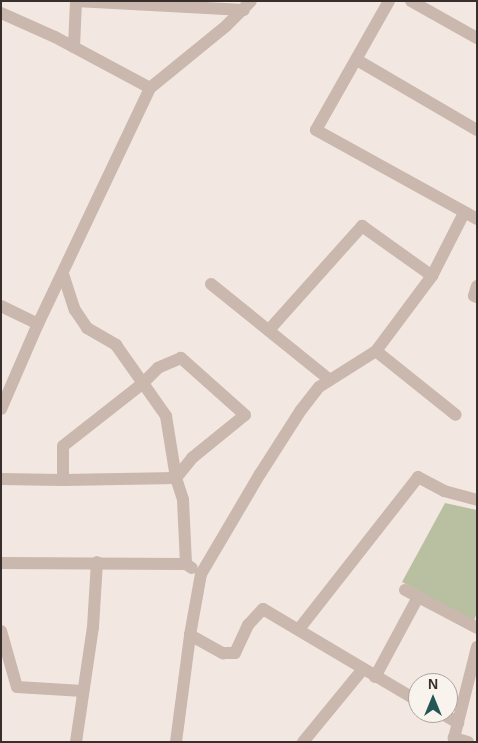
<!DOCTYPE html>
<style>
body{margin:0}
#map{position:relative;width:478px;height:743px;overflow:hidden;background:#f2e8e1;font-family:Arial,sans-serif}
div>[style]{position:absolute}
.green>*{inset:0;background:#b9c0a1}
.street>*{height:12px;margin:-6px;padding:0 6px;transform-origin:6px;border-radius:6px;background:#cab7ad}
span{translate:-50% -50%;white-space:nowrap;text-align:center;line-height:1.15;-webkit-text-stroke:4px #f9f3ed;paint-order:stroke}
.frame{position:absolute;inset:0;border:2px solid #382e2b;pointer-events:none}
.north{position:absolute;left:408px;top:673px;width:50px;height:50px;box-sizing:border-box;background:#f9f3ed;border:1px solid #aca49f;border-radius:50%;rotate:0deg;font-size:14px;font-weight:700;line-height:20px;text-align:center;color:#382e2b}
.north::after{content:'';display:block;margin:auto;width:18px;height:22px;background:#235755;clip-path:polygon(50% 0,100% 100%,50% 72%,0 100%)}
</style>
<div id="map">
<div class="green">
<i style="clip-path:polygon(445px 503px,477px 510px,477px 612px,474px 621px,402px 582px)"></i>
</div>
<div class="street">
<i style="left:76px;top:1px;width:168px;rotate:3.1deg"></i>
<i style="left:389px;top:1px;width:148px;rotate:119.5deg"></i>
<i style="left:316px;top:130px;width:184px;rotate:28.9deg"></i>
<i style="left:411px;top:1px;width:76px;rotate:29.3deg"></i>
<i style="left:1px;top:13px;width:59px;rotate:24deg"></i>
<i style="left:55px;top:37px;width:108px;rotate:28.2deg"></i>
<i style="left:74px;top:47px;width:46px;rotate:-87.5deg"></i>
<i style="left:357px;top:60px;width:139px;rotate:30.3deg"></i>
<i style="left:63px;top:274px;width:38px;rotate:72deg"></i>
<i style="left:75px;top:310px;width:22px;rotate:56deg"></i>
<i style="left:87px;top:328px;width:34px;rotate:30deg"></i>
<i style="left:116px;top:345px;width:87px;rotate:54.8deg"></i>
<i style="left:166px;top:416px;width:63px;rotate:80.8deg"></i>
<i style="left:176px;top:478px;width:23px;rotate:72deg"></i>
<i style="left:183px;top:500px;width:64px;rotate:87.3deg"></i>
<i style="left:211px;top:284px;width:153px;rotate:38.9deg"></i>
<i style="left:477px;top:286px;width:10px;rotate:107deg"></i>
<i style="left:474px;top:296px;width:3px;rotate:18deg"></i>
<i style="left:1px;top:306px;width:41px;rotate:25.9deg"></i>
<i style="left:269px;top:330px;width:140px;rotate:-48.2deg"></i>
<i style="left:362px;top:226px;width:86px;rotate:35.5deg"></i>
<i style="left:376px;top:351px;width:102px;rotate:38.7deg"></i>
<i style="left:1px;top:409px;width:93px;rotate:-66.5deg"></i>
<i style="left:38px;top:324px;width:261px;rotate:-64.6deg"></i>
<i style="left:150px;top:88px;width:98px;rotate:-39.2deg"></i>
<i style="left:226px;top:26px;width:35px;rotate:-45deg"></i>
<i style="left:1px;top:479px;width:62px;rotate:0.9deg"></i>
<i style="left:63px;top:480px;width:113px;rotate:-1deg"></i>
<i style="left:176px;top:478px;width:26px;rotate:-51deg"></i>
<i style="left:192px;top:458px;width:68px;rotate:-39.1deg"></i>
<i style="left:245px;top:415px;width:86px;rotate:-138.3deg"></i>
<i style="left:181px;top:358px;width:25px;rotate:157deg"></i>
<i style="left:158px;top:368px;width:23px;rotate:135deg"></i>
<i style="left:142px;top:384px;width:100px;rotate:141.9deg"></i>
<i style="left:63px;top:446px;width:34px;rotate:90deg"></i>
<i style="left:1px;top:563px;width:185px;rotate:0.3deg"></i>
<i style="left:186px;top:564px;width:7px;rotate:34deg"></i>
<i style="left:405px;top:590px;width:81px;rotate:27.8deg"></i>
<i style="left:299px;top:629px;width:193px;rotate:-51.9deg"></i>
<i style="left:418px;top:477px;width:30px;rotate:28deg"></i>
<i style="left:444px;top:491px;width:34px;rotate:15deg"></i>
<i style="left:1px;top:631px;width:58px;rotate:74.1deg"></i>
<i style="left:17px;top:687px;width:66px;rotate:3.5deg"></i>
<i style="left:190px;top:635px;width:38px;rotate:29deg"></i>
<i style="left:223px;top:653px;width:12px"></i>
<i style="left:235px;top:653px;width:31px;rotate:-65deg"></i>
<i style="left:248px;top:625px;width:22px;rotate:-47deg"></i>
<i style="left:263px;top:609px;width:180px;rotate:30.7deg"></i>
<i style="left:375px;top:677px;width:91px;rotate:-61.7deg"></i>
<i style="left:441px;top:713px;width:20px;rotate:30deg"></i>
<i style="left:76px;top:742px;width:116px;rotate:-81.6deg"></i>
<i style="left:93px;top:627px;width:65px;rotate:-86.5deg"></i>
<i style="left:176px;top:742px;width:108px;rotate:-82.5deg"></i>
<i style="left:190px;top:635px;width:62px;rotate:-79.8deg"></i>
<i style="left:201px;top:574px;width:116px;rotate:-59.5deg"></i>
<i style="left:260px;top:474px;width:76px;rotate:-57.4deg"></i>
<i style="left:301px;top:410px;width:29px;rotate:-52deg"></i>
<i style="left:319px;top:387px;width:67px;rotate:-32.3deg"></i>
<i style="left:376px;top:351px;width:94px;rotate:-53.3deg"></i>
<i style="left:432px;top:276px;width:71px;rotate:-63.1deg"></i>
<i style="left:303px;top:742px;width:94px;rotate:-50.6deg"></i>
<i style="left:468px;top:742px;width:15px;rotate:-164deg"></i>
<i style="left:454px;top:738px;width:94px;rotate:-75.8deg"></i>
</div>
<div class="frame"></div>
<div class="north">N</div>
</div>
